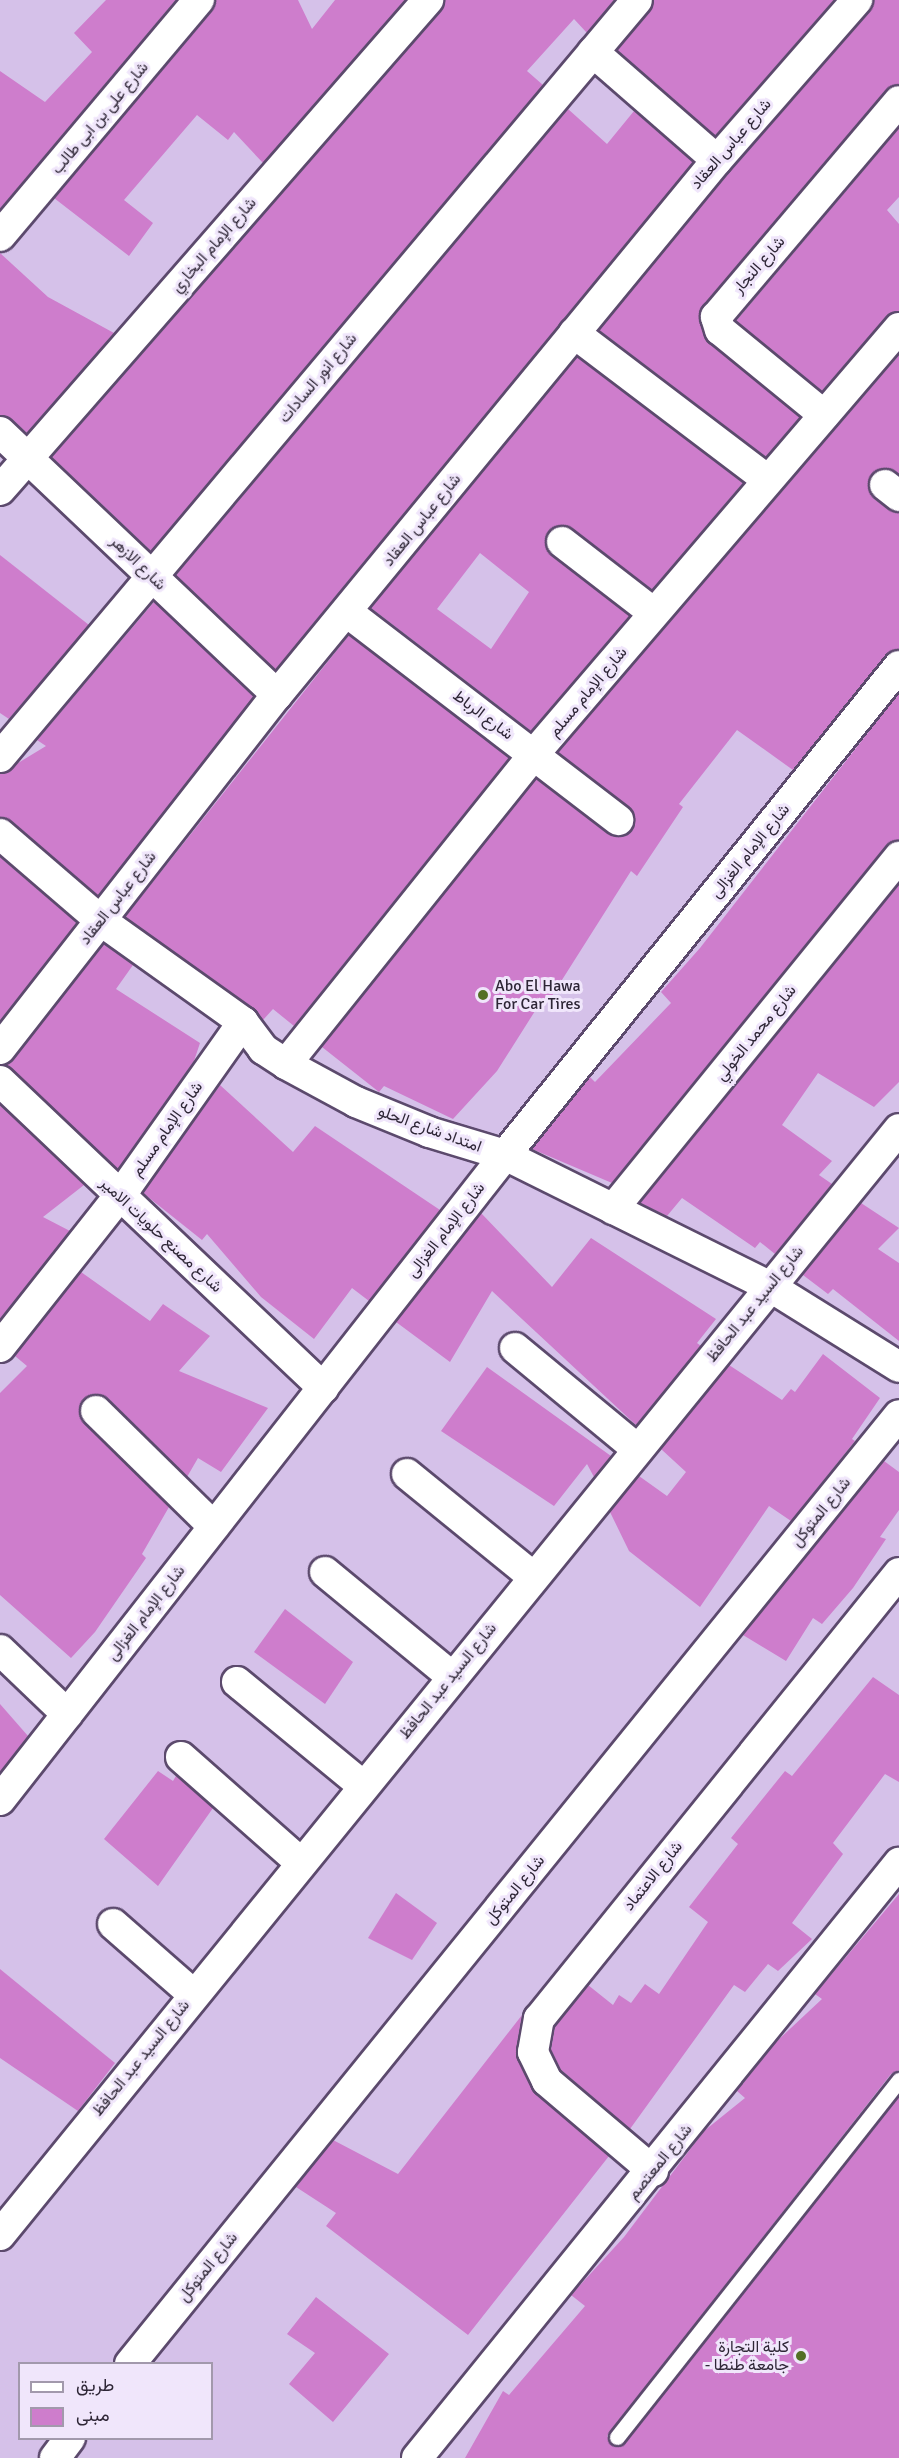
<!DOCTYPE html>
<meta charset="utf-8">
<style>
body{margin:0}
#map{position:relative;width:899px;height:2458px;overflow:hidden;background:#d5c1e9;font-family:Signika,Vazirmatn,sans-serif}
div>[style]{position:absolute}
.building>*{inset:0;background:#ce7dcc}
.roads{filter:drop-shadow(2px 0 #5c4a6d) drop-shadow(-2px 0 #5c4a6d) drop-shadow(0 2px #5c4a6d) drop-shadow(0 -2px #5c4a6d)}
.lane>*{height:15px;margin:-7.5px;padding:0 7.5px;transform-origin:7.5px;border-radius:7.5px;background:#fff}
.street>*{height:30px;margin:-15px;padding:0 15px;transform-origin:15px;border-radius:15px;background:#fff}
.dots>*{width:16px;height:16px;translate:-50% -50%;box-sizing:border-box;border:3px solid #f0e6fb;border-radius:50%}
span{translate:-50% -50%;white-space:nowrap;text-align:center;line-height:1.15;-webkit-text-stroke:6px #f0e6fb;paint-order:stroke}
.street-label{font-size:16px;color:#2e2636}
.poi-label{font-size:16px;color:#2e2636}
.left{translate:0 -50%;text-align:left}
.right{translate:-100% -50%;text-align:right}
.legend{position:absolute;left:18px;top:2362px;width:195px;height:78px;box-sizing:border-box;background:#f0e6fb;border:2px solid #a299ac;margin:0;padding:8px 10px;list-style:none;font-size:18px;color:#2e2636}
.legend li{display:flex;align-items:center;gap:12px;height:30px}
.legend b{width:30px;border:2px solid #a299ac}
</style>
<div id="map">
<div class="building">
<i style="clip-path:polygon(106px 0,176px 0,0 209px,0 71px,45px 102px,92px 52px,74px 33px)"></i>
<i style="clip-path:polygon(216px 0,298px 0,312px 29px,335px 0,405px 0,263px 163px,234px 132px,228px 140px,197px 115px,124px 200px,153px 223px,129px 256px,54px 198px,212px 11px)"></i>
<i style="clip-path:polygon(445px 0,614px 0,587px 33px,574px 19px,527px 71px,543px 85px,151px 551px,52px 457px,441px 11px)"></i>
<i style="clip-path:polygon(654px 0,834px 0,715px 136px,617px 50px,650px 11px)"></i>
<i style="clip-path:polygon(874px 0,899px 0,899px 84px,886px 90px,699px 313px,709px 343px,800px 417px,766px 457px,599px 330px,730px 171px,870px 11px)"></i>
<i style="clip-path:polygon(568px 109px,607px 144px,634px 111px,693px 162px,275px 670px,176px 575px)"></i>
<i style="clip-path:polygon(899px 128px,899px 197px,887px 210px,899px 224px,899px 311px,886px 317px,822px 391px,736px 321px)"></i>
<i style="clip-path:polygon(0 253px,48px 297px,114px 333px,27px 433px,11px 419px,0 415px)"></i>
<i style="clip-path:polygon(899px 355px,899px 474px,879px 469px,868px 483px,874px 499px,899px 513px,899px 649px,886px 655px,793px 770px,737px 730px,679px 804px,683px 807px,637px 876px,631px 871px,548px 1002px,542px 1000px,497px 1071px,453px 1119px,384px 1086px,379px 1092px,322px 1047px,536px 779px,608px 834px,616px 837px,631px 831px,635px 822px,629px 807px,558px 752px)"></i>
<i style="clip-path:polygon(evenodd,577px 357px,743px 483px,652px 590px,572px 528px,564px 525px,549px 531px,545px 540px,551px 555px,630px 616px,531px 731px,371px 608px,577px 357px,480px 553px,529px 592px,491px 649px,437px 609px,480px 553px)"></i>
<i style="clip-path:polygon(0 555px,89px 625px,9px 719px,0 713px)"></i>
<i style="clip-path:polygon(154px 602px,254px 697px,98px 896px,11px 821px,0 817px,0 774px,46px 746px,37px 740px)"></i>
<i style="clip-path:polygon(349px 635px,509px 758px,294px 1026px,273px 1009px,263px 1020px,253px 1008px,125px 917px)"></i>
<i style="clip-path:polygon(899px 693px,899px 840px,886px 846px,612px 1183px,532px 1149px,590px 1077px,595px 1082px,671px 1003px,661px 992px,700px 948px)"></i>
<i style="clip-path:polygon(0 857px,77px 923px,0 1021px)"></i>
<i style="clip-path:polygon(899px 884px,899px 1082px,874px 1107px,818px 1073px,782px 1125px,832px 1161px,819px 1175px,832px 1184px,775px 1254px,760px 1242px,755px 1248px,682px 1198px,667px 1216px,640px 1203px)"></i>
<i style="clip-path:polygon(104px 944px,133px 965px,116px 989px,200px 1043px,194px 1061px,118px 1169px,6px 1065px)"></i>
<i style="clip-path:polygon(220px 1085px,293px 1152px,315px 1126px,440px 1210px,369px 1301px,352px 1288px,314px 1339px,261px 1297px,207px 1234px,202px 1240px,143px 1193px)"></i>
<i style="clip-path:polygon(0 1105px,84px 1185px,43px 1217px,70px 1231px,0 1319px)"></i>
<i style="clip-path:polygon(861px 1203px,899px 1228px,878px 1249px,899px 1263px,899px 1341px,833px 1289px,828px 1294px,803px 1275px)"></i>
<i style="clip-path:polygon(481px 1213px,552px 1287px,591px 1238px,716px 1319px,697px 1343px,701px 1346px,636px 1425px,492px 1291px,450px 1362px,396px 1322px)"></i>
<i style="clip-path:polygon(81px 1272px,150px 1321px,163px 1304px,210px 1336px,179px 1371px,268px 1408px,221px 1472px,198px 1458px,187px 1477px,108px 1398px,92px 1394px,83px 1399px,79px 1415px,84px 1423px,169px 1507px,142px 1554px,146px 1558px,95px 1632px,71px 1658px,0 1595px,0 1393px,27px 1366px,15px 1356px)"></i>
<i style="clip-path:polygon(823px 1354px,880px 1398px,852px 1439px,855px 1441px,791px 1521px,769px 1506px,700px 1607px,629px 1551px,610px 1512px,639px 1476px,667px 1496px,686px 1472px,661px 1449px,729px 1365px,782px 1400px,791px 1389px,795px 1392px)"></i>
<i style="clip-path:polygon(487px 1367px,611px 1456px,594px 1477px,587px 1464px,554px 1506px,441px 1431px)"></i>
<i style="clip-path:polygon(884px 1461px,899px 1472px,899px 1510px,880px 1537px,886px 1539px,853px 1588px,822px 1624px,813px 1618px,786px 1661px,743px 1635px)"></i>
<i style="clip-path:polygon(285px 1609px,353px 1662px,325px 1704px,254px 1652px)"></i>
<i style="clip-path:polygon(873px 1677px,899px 1695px,899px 1782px,885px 1774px,833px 1843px,843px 1854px,792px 1923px,812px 1939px,778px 1971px,768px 1964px,745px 1992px,734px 1985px,630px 2129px,561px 2070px,551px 2050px,555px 2026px,588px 1985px,613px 2005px,619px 1995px,631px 2003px,645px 1984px,659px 1994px,708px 1922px,689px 1907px,738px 1844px,731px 1838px,785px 1771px,792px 1776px)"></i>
<i style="clip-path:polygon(0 1704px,28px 1736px,0 1772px)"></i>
<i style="clip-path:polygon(158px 1771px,173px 1781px,176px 1776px,213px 1808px,158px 1886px,104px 1839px)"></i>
<i style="clip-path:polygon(396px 1893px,437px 1923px,412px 1960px,368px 1938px)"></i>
<i style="clip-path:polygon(899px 1894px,899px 2070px,891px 2074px,607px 2436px,615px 2446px,625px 2443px,899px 2096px,899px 2458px,465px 2458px,503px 2391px,509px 2395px,585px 2306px,571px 2295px,624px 2237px,704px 2131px,745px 2098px,737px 2091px,776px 2042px,822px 1999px,815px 1994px)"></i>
<i style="clip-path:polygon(0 1969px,115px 2063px,78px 2111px,0 2058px)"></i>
<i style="clip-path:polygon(522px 2015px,516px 2050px,532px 2089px,609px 2156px,468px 2335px,326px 2226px,336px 2213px,296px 2187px,333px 2140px,398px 2174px)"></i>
<i style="clip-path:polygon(316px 2297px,389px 2354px,333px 2422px,289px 2384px,315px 2353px,287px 2334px)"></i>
</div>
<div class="roads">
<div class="lane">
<i style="left:617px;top:2437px;width:455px;rotate:-51.7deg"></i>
</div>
<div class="street">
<i style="left:593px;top:52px;width:164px;rotate:41.1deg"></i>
<i style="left:0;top:236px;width:309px;rotate:-49.9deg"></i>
<i style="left:574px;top:333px;width:243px;rotate:37.2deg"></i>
<i style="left:824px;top:415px;width:134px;rotate:-140.7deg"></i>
<i style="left:720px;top:330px;width:14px;rotate:-107deg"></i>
<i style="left:716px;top:317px;width:283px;rotate:-49.7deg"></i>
<i style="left:0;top:432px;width:382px;rotate:43.5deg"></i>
<i style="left:885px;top:485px;width:18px;rotate:38deg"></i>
<i style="left:0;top:490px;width:651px;rotate:-48.86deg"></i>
<i style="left:562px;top:542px;width:116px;rotate:37.7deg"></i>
<i style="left:347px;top:612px;width:342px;rotate:37.5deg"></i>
<i style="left:0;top:757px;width:989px;rotate:-49.92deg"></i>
<i style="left:0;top:834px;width:132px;rotate:40.7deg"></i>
<i style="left:100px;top:920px;width:176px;rotate:35.5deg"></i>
<i style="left:243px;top:1022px;width:34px;rotate:53deg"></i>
<i style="left:263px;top:1049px;width:27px;rotate:33deg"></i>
<i style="left:286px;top:1064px;width:80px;rotate:28.5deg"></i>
<i style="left:356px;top:1102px;width:79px;rotate:22.3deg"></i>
<i style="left:429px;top:1132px;width:79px;rotate:16.8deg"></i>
<i style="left:505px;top:1155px;width:295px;rotate:26.4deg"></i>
<i style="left:769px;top:1286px;width:153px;rotate:31.9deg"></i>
<i style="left:0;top:1049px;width:449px;rotate:-52deg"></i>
<i style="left:277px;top:695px;width:693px;rotate:-50.57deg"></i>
<i style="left:717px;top:160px;width:213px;rotate:-48.8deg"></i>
<i style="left:286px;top:1064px;width:397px;rotate:-51.3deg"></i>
<i style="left:534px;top:754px;width:561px;rotate:-49.41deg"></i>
<i style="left:0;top:1081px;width:446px;rotate:43.5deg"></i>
<i style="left:613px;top:1209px;width:454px;rotate:-50.9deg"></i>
<i style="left:0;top:1347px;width:205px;rotate:-51.7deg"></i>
<i style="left:127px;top:1186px;width:201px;rotate:-54.7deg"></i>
<i style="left:515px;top:1348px;width:158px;rotate:39.6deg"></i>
<i style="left:96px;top:1411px;width:165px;rotate:44.5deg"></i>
<i style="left:407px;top:1474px;width:161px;rotate:39.2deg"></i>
<i style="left:325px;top:1572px;width:163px;rotate:39.5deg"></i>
<i style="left:0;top:1650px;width:93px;rotate:43.7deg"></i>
<i style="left:237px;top:1682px;width:162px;rotate:39.5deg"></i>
<i style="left:181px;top:1757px;width:159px;rotate:41.4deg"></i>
<i style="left:0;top:1800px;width:819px;rotate:-51.94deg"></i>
<i style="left:505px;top:1155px;width:628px;rotate:-51.14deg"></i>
<i style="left:113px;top:1924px;width:106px;rotate:41.2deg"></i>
<i style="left:653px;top:2171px;width:139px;rotate:-139.7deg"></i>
<i style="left:547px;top:2081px;width:32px;rotate:-116deg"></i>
<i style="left:533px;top:2052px;width:34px;rotate:-80deg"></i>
<i style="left:539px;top:2019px;width:573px;rotate:-51.09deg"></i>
<i style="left:0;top:2235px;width:1425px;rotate:-50.89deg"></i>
<i style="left:130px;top:2364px;width:1221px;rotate:-50.98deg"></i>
<i style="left:55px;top:2458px;width:25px;rotate:-53deg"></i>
<i style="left:417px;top:2458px;width:766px;rotate:-50.99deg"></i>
</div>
</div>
<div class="dots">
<i style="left:483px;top:995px;background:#537025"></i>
<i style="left:801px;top:2356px;background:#537025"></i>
</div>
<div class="street-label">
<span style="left:100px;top:118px;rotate:-50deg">شارع على بن ابى طالب</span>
<span style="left:731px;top:144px;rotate:-49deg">شارع عباس العقاد</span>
<span style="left:214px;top:245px;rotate:-49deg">شارع الإمام البخاري</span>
<span style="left:759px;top:265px;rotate:-49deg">شارع النجار</span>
<span style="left:318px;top:378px;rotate:-50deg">شارع انور السادات</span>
<span style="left:422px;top:520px;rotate:-51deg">شارع عباس العقاد</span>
<span style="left:138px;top:563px;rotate:44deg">شارع الازهر</span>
<span style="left:588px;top:692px;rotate:-50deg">شارع الإمام مسلم</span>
<span style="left:483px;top:715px;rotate:37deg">شارع الرباط</span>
<span style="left:750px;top:851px;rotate:-51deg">شارع الإمام الغزالى</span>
<span style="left:118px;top:898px;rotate:-52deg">شارع عباس العقاد</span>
<span style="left:756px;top:1033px;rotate:-51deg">شارع محمد الخولي</span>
<span style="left:167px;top:1129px;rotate:-55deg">شارع الإمام مسلم</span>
<span style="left:430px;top:1129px;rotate:20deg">امتداد شارع الحلو</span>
<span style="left:446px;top:1230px;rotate:-52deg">شارع الإمام الغزالى</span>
<span style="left:161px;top:1235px;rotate:43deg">شارع مصنع حلويات الامير</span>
<span style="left:755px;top:1304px;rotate:-51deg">شارع السيد عبد الحافظ</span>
<span style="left:821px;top:1512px;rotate:-51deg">شارع المتوكل</span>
<span style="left:146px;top:1613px;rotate:-52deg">شارع الإمام الغزالى</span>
<span style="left:448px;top:1681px;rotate:-51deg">شارع السيد عبد الحافظ</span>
<span style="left:653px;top:1876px;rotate:-51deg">شارع الاعتماد</span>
<span style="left:515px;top:1890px;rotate:-51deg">شارع المتوكل</span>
<span style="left:141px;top:2058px;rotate:-51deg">شارع السيد عبد الحافظ</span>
<span style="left:660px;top:2162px;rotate:-51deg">شارع المعتصم</span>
<span style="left:208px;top:2267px;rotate:-51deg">شارع المتوكل</span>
</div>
<div class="poi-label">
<span class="left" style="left:495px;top:995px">Abo El Hawa<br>For Car Tires</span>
<span class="right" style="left:789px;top:2356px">كلية التجارة<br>- جامعة طنطا</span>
</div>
<ul class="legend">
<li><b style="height:8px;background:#fff"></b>طريق</li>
<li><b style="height:16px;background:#ce7dcc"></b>مبنى</li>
</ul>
</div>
